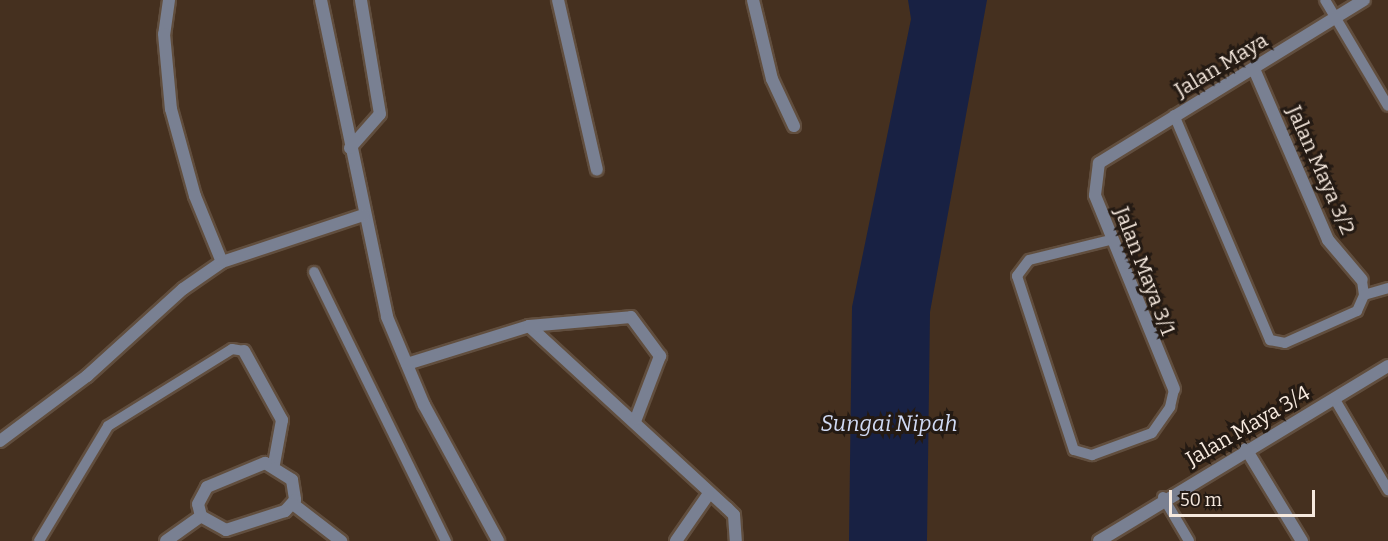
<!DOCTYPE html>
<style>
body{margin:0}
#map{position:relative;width:1388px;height:541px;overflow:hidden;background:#45301f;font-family:Bitter,serif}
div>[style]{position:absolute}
.water>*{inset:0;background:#182143}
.roads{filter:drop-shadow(2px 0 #614e3e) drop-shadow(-2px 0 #614e3e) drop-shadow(0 2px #614e3e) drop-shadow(0 -2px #614e3e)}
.lane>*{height:10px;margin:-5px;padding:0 5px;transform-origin:5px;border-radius:5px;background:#798092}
.street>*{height:12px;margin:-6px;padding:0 6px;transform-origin:6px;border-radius:6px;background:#798092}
span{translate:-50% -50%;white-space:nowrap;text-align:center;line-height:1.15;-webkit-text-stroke:6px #241a13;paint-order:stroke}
.street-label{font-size:21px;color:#f6e9de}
.water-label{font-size:22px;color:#d0daf4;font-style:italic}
.scale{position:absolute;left:1169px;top:490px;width:146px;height:27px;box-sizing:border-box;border:3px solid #f6e9de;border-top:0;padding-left:8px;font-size:18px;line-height:21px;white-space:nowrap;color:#f6e9de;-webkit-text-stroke:4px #241a13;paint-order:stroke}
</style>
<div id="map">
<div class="water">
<i style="clip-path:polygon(908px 0,987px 0,930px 312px,927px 541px,849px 541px,852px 307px,911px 19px)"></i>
</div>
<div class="roads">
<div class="lane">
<i style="left:1325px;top:0;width:123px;rotate:59.3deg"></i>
<i style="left:1174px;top:115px;width:245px;rotate:66.9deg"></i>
<i style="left:1270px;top:340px;width:15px;rotate:11deg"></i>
<i style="left:1285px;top:343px;width:79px;rotate:-24deg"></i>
<i style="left:1357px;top:311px;width:17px;rotate:-66deg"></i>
<i style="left:1364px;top:295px;width:15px;rotate:-98deg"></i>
<i style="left:1110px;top:240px;width:83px;rotate:166.1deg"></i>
<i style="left:1029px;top:260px;width:20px;rotate:127deg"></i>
<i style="left:1017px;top:276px;width:183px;rotate:71.9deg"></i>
<i style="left:1074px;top:450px;width:19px;rotate:16deg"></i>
<i style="left:1092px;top:455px;width:64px;rotate:-20.1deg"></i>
<i style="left:1152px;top:433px;width:32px;rotate:-55deg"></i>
<i style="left:1170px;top:407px;width:18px;rotate:-77deg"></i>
<i style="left:314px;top:272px;width:300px;rotate:63.9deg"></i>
<i style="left:1364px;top:295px;width:25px;rotate:-16deg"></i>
<i style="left:1334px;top:398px;width:107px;rotate:59.6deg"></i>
<i style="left:1163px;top:497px;width:51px;rotate:59.4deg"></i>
<i style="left:39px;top:541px;width:134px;rotate:-59deg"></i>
<i style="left:108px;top:426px;width:146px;rotate:-31.8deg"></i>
<i style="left:232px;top:349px;width:12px;rotate:9deg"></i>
</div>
<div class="street">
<i style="left:169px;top:0;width:34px;rotate:98deg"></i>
<i style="left:164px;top:34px;width:75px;rotate:84.7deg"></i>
<i style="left:171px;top:109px;width:90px;rotate:74.6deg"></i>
<i style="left:195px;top:196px;width:71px;rotate:67.8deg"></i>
<i style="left:321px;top:0;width:324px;rotate:78.2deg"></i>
<i style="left:387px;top:317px;width:95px;rotate:67.2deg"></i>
<i style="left:424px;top:405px;width:155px;rotate:61.4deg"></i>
<i style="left:558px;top:0;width:174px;rotate:77.1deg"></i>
<i style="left:753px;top:0;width:81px;rotate:76.5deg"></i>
<i style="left:772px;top:79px;width:52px;rotate:64.9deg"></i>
<i style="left:1254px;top:69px;width:186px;rotate:66.6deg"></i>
<i style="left:1328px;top:240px;width:52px;rotate:49.6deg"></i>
<i style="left:350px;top:148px;width:45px;rotate:-48.6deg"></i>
<i style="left:380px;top:114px;width:116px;rotate:-99.5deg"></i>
<i style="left:529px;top:326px;width:269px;rotate:42.6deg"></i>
<i style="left:727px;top:508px;width:10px;rotate:45deg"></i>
<i style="left:734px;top:515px;width:26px;rotate:86deg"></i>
<i style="left:244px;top:351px;width:79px;rotate:61.2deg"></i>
<i style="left:282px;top:420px;width:45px;rotate:100.3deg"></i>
<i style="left:407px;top:364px;width:128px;rotate:-17.3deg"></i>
<i style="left:529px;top:326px;width:102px;rotate:-5deg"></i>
<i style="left:631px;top:317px;width:49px;rotate:53.4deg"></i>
<i style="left:660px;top:356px;width:67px;rotate:110.9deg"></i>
<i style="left:1174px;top:389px;width:209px;rotate:-112.2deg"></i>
<i style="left:1095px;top:195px;width:32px;rotate:-83deg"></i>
<i style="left:1099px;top:163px;width:311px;rotate:-31.6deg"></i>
<i style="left:0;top:441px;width:109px;rotate:-36.8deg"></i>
<i style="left:87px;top:376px;width:130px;rotate:-42.2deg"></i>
<i style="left:183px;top:289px;width:47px;rotate:-34.7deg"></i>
<i style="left:222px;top:262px;width:149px;rotate:-18.4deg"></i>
<i style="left:1246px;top:449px;width:108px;rotate:58.7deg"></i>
<i style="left:265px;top:463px;width:32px;rotate:32deg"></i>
<i style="left:292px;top:480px;width:20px;rotate:81deg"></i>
<i style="left:295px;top:500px;width:15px;rotate:132deg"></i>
<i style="left:285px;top:511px;width:62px;rotate:162.1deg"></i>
<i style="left:226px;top:530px;width:29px;rotate:-151deg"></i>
<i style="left:201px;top:516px;width:12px;rotate:-104deg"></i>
<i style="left:198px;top:504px;width:19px;rotate:-62deg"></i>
<i style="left:207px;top:487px;width:63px;rotate:-22.5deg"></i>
<i style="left:293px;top:504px;width:61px;rotate:37.6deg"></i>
<i style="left:166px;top:541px;width:43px;rotate:-35.5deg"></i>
<i style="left:676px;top:541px;width:56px;rotate:-55.2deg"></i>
<i style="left:1099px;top:541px;width:338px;rotate:-31.2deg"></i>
</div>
</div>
<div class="street-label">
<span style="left:1221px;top:65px;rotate:-31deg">Jalan Maya</span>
<span style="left:1321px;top:170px;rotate:66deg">Jalan Maya 3/2</span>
<span style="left:1145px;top:271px;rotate:69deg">Jalan Maya 3/1</span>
<span style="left:1248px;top:426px;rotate:-30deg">Jalan Maya 3/4</span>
</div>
<div class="water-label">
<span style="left:889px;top:424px">Sungai Nipah</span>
</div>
<div class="scale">50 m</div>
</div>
